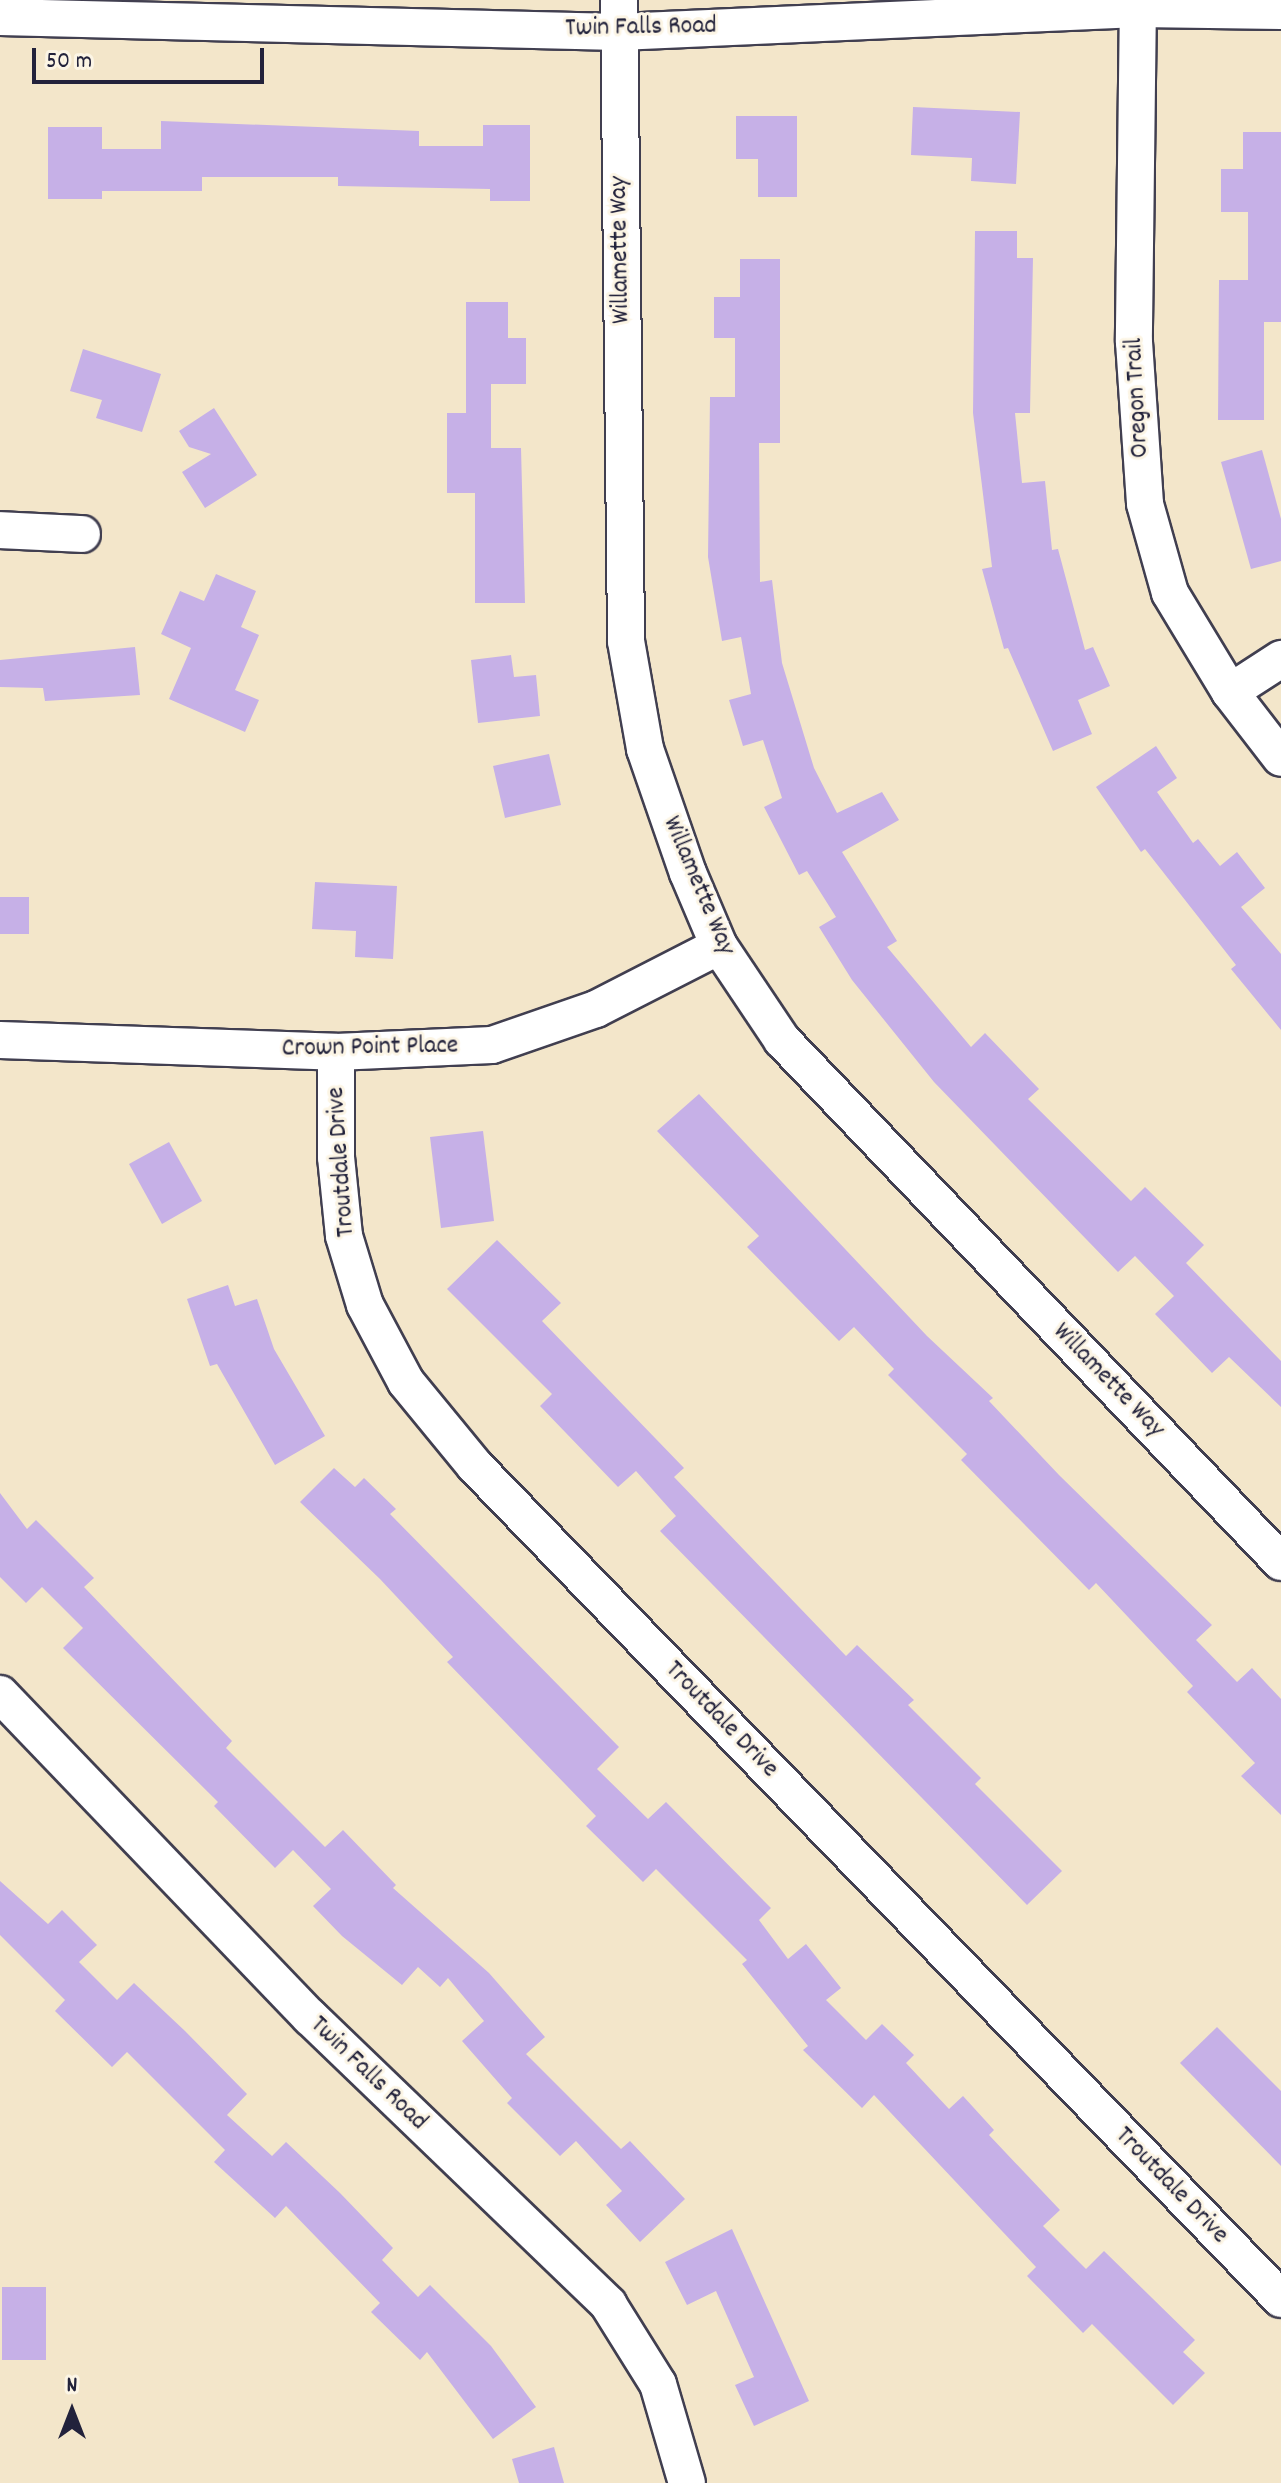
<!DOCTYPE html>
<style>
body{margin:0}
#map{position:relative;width:1281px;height:2483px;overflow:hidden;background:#f3e6ca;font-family:Dekko,sans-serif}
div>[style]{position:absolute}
.building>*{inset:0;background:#c6b0e7}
.roads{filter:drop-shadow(2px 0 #413f50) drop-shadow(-2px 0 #413f50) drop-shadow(0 2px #413f50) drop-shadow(0 -2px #413f50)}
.street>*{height:36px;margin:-18px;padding:0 18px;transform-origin:18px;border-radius:18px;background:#fff}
span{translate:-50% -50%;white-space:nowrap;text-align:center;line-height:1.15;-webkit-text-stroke:6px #fcf5e5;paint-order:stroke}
.street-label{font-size:26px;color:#22223b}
.north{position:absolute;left:32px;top:2371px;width:80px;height:80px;-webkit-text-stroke:6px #fcf5e5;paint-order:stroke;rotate:0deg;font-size:22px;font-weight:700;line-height:32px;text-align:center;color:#22223b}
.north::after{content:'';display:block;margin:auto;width:28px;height:36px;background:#22223b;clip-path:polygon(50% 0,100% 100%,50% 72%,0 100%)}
.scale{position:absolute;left:32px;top:48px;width:232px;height:36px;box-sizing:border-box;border:4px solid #22223b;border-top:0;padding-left:10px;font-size:24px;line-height:28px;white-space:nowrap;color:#22223b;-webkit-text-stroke:6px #fcf5e5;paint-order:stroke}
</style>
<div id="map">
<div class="building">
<i style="clip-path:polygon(913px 107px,1020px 112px,1016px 184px,971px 181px,972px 158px,911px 155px)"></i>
<i style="clip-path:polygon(736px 116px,797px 116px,797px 197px,758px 197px,758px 159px,736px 159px)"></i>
<i style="clip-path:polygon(161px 121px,419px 131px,419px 146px,483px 146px,483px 125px,530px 125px,530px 201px,490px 201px,490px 189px,338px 186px,338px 177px,202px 177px,202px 191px,102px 191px,102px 199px,48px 199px,48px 127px,102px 127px,102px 149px,161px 149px)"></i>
<i style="clip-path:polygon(1243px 132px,1281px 132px,1281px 322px,1264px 322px,1264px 420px,1218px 420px,1219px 280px,1248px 280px,1248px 212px,1221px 212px,1221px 169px,1243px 169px)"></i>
<i style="clip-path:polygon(975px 231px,1017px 231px,1017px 258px,1033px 258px,1030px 413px,1015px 413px,1022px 483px,1045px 481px,1052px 550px,1058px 549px,1085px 650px,1093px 647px,1110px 686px,1078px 700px,1092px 734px,1053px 751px,1008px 648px,1004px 649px,982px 569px,992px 567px,973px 413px)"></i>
<i style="clip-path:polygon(740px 259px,780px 259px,780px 443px,759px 443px,760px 582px,772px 580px,782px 663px,814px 768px,837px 813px,882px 792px,899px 820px,842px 852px,897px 941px,887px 947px,971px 1047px,985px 1033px,1039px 1089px,1028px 1099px,1131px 1201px,1145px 1187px,1204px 1245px,1186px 1263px,1281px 1361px,1281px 1407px,1229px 1357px,1212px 1373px,1155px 1314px,1174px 1296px,1135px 1256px,1118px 1272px,934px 1082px,852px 980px,819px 927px,836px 917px,807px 871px,799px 875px,764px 807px,782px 798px,763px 740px,743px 746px,729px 700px,751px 694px,741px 637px,722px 641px,708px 557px,710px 397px,735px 397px,735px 338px,714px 338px,714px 297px,740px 297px)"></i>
<i style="clip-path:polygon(466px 302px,508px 302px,508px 338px,526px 338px,526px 384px,491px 384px,491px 448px,521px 448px,525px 603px,475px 603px,475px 493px,447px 493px,447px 413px,466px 413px)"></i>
<i style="clip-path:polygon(83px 349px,161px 374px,142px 432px,96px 418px,102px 400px,70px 391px)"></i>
<i style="clip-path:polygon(214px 408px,257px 475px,205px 508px,182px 472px,211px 454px,189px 447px,179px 431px)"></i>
<i style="clip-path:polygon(1262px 450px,1281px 519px,1281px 561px,1251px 569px,1221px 462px)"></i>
<i style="clip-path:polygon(216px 574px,256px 591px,241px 627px,259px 635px,235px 690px,259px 700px,245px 732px,169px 699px,191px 648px,161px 634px,180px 591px,204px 601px)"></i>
<i style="clip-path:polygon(135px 647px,140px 695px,45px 701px,43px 688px,0 687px,0 660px)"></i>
<i style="clip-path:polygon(511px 655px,514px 677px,536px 675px,540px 716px,478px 723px,471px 660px)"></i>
<i style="clip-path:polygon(1156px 746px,1177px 778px,1157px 792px,1193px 843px,1198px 839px,1220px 866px,1237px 852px,1265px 888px,1241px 907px,1281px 954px,1281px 1030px,1231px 969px,1236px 965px,1145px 849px,1141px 852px,1096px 787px)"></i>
<i style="clip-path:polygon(549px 754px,561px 805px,505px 818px,493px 766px)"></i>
<i style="clip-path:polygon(315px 882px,397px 886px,393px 959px,355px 957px,356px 931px,312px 929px)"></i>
<i style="clip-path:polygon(0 897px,29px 897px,29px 934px,0 934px)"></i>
<i style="clip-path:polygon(699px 1094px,927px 1336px,993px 1398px,989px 1401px,1059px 1475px,1212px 1625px,1196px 1640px,1237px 1682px,1252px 1668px,1281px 1699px,1281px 1815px,1241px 1776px,1255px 1763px,1187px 1692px,1193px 1686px,1096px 1583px,1089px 1590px,961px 1460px,967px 1454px,888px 1375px,894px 1369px,854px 1327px,839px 1341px,747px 1247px,759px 1236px,657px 1131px)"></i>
<i style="clip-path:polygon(483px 1131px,494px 1221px,441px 1228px,430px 1137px)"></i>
<i style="clip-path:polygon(169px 1142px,202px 1201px,162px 1224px,129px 1164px)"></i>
<i style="clip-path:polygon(497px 1240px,561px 1303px,542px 1321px,684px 1468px,674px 1477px,846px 1656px,857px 1645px,914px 1700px,908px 1705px,981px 1778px,975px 1784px,1062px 1871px,1027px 1905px,660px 1531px,676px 1516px,636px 1471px,618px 1487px,540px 1406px,552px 1394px,447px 1289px)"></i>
<i style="clip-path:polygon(228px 1285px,235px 1306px,257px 1299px,274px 1349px,325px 1436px,275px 1465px,217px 1364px,210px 1366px,187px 1299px)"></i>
<i style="clip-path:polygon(334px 1468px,355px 1487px,364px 1478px,396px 1509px,390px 1514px,619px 1747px,597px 1769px,648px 1819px,666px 1802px,771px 1908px,759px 1920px,788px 1959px,806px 1944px,841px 1988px,826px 2000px,866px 2040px,882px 2024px,914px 2055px,906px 2063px,949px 2109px,963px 2096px,994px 2130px,989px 2135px,1060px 2210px,1043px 2226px,1086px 2269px,1104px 2251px,1195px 2340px,1183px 2352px,1205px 2373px,1173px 2405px,1092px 2324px,1083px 2333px,1027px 2276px,1036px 2267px,874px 2095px,862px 2108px,803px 2050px,808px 2046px,742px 1964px,747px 1960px,656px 1869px,643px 1882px,586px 1826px,596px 1816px,447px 1662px,453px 1657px,380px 1579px,300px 1502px)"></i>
<i style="clip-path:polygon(0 1493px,27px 1529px,36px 1520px,94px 1578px,84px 1587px,232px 1741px,226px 1748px,325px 1847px,343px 1830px,396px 1885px,393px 1888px,489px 1973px,545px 2037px,526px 2054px,621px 2149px,630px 2141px,685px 2199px,640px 2242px,606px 2205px,622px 2191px,576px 2141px,560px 2156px,507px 2103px,512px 2098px,462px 2041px,484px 2021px,448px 1978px,440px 1987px,418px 1967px,402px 1985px,342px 1936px,313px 1906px,331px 1889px,293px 1850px,275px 1868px,214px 1806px,218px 1802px,63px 1648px,83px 1628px,42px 1587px,26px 1603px,0 1577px)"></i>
<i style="clip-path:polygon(0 1881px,48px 1924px,62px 1910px,97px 1945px,79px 1962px,117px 2000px,134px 1983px,185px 2031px,247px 2094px,227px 2115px,272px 2156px,286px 2142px,340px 2193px,393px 2248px,382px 2260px,418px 2297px,430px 2285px,491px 2346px,536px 2407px,493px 2439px,427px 2352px,420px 2360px,371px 2312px,380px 2303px,286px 2206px,275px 2218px,214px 2162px,225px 2150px,127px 2052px,112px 2067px,55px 2011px,65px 2000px,0 1935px)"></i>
<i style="clip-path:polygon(1217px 2027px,1281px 2091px,1281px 2166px,1180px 2063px)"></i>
<i style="clip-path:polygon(732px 2229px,809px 2401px,754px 2426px,735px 2385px,754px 2377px,716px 2291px,687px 2305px,665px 2262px)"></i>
<i style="clip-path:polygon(2px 2287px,46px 2287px,46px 2360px,2px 2360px)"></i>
<i style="clip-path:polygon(554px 2447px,564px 2483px,519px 2483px,512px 2459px)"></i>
</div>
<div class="roads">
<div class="street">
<i style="left:619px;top:0;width:641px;rotate:89.37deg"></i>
<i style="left:626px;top:641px;width:110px;rotate:80deg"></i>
<i style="left:645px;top:749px;width:131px;rotate:70.9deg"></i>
<i style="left:688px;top:873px;width:79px;rotate:67deg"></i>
<i style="left:719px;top:946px;width:113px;rotate:56.2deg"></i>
<i style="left:782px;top:1040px;width:722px;rotate:46.29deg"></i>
<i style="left:1138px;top:0;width:342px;rotate:90.7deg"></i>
<i style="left:1134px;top:342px;width:162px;rotate:86.1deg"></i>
<i style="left:1145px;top:504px;width:92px;rotate:74.3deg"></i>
<i style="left:1170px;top:593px;width:116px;rotate:58.8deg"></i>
<i style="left:1230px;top:692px;width:83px;rotate:52.3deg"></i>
<i style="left:0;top:17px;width:619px;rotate:1.39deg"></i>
<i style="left:619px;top:32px;width:520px;rotate:-2.54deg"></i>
<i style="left:1138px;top:9px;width:143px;rotate:0.8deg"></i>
<i style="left:0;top:530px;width:82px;rotate:2.8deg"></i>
<i style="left:1230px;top:692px;width:61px;rotate:-32.9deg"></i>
<i style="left:0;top:1040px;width:336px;rotate:2deg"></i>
<i style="left:336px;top:1052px;width:156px;rotate:-2.6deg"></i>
<i style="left:492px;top:1045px;width:110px;rotate:-19.1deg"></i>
<i style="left:596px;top:1009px;width:138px;rotate:-27.1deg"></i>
<i style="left:336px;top:1052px;width:105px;rotate:90deg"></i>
<i style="left:336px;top:1157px;width:79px;rotate:84.2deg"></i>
<i style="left:344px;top:1236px;width:72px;rotate:73.1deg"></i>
<i style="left:365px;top:1305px;width:87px;rotate:62deg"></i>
<i style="left:406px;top:1382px;width:109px;rotate:50.6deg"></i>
<i style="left:475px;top:1466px;width:1159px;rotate:45.94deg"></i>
<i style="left:0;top:1694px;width:448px;rotate:46.2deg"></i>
<i style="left:310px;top:2017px;width:414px;rotate:43.9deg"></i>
<i style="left:608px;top:2304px;width:94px;rotate:58deg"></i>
<i style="left:658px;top:2384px;width:103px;rotate:73.7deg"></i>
</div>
</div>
<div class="street-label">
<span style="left:641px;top:28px;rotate:-1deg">Twin Falls Road</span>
<span style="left:621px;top:250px;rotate:-91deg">Willamette Way</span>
<span style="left:1138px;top:398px;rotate:-93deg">Oregon Trail</span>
<span style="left:698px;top:886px;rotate:67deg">Willamette Way</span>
<span style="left:370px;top:1048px;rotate:-1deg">Crown Point Place</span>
<span style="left:342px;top:1162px;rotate:-94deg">Troutdale Drive</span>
<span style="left:1108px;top:1381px;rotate:46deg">Willamette Way</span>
<span style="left:721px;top:1720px;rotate:46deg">Troutdale Drive</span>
<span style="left:368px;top:2074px;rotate:44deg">Twin Falls Road</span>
<span style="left:1171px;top:2186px;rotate:46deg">Troutdale Drive</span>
</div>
<div class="north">N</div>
<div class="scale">50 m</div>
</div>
